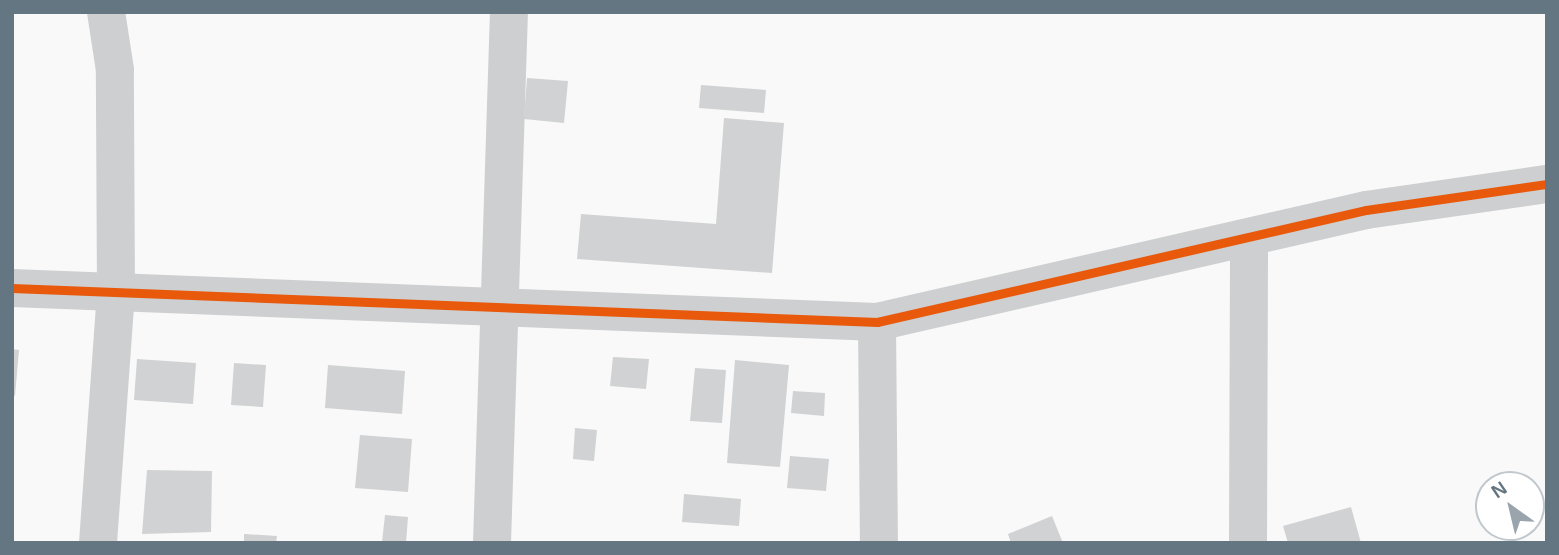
<!DOCTYPE html>
<style>
body{margin:0}
#map{position:relative;width:1559px;height:555px;overflow:hidden;background:#f9f9f9;font-family:Arial,sans-serif}
div>[style]{position:absolute}
.building>*{inset:0;background:#d0d2d3}
.street>*{height:38px;margin:-19px;padding:0 19px;transform-origin:19px;border-radius:19px;background:#cecfd0}
.cycleway>*{height:9px;margin:-4.5px;padding:0 4.5px;transform-origin:4.5px;border-radius:4.5px;background:#e8590c}
span{translate:-50% -50%;white-space:nowrap;text-align:center;line-height:1.15;-webkit-text-stroke:7px #fff;paint-order:stroke}
.frame{position:absolute;inset:0;border:14px solid #657683;pointer-events:none}
.north{position:absolute;left:1475px;top:471px;width:70px;height:70px;box-sizing:border-box;background:#fff;border:2px solid #c1c8cd;border-radius:50%;rotate:326deg;font-size:19px;font-weight:700;line-height:28px;text-align:center;color:#657683}
.north::after{content:'';display:block;margin:auto;width:24px;height:32px;background:#99a4ac;clip-path:polygon(50% 0,100% 100%,50% 72%,0 100%)}
</style>
<div id="map">
<div class="building">
<i style="clip-path:polygon(527px 78px,568px 81px,564px 123px,524px 119px)"></i>
<i style="clip-path:polygon(701px 85px,766px 90px,764px 113px,699px 108px)"></i>
<i style="clip-path:polygon(724px 118px,784px 123px,772px 273px,577px 259px,581px 214px,716px 224px)"></i>
<i style="clip-path:polygon(12px 349px,19px 350px,15px 396px,12px 395px)"></i>
<i style="clip-path:polygon(613px 357px,649px 359px,646px 389px,610px 386px)"></i>
<i style="clip-path:polygon(137px 359px,196px 363px,193px 404px,134px 400px)"></i>
<i style="clip-path:polygon(735px 360px,789px 365px,780px 467px,727px 463px)"></i>
<i style="clip-path:polygon(234px 363px,266px 365px,263px 407px,231px 405px)"></i>
<i style="clip-path:polygon(328px 365px,405px 371px,402px 414px,325px 408px)"></i>
<i style="clip-path:polygon(695px 368px,726px 370px,722px 423px,690px 421px)"></i>
<i style="clip-path:polygon(793px 391px,825px 393px,824px 416px,791px 413px)"></i>
<i style="clip-path:polygon(575px 428px,597px 430px,594px 461px,573px 459px)"></i>
<i style="clip-path:polygon(360px 435px,412px 439px,408px 492px,355px 488px)"></i>
<i style="clip-path:polygon(790px 456px,829px 459px,826px 491px,787px 488px)"></i>
<i style="clip-path:polygon(147px 470px,212px 471px,211px 532px,142px 534px)"></i>
<i style="clip-path:polygon(684px 494px,741px 499px,739px 526px,682px 522px)"></i>
<i style="clip-path:polygon(1351px 507px,1361px 543px,1288px 543px,1283px 526px)"></i>
<i style="clip-path:polygon(385px 515px,408px 517px,406px 543px,382px 542px)"></i>
<i style="clip-path:polygon(1052px 516px,1063px 543px,1011px 543px,1008px 534px)"></i>
<i style="clip-path:polygon(244px 534px,277px 536px,276px 543px,244px 543px)"></i>
</div>
<div class="street">
<i style="left:12px;top:288px;width:866px;rotate:2.25deg"></i>
<i style="left:877px;top:322px;width:502px;rotate:-12.9deg"></i>
<i style="left:1366px;top:210px;width:183px;rotate:-8.2deg"></i>
<i style="left:877px;top:322px;width:221px;rotate:89.5deg"></i>
<i style="left:98px;top:543px;width:251px;rotate:-85.9deg"></i>
<i style="left:116px;top:293px;width:223px;rotate:-90.3deg"></i>
<i style="left:115px;top:70px;width:59px;rotate:-98.8deg"></i>
<i style="left:492px;top:543px;width:531px;rotate:-88.17deg"></i>
<i style="left:1248px;top:543px;width:304px;rotate:-89.8deg"></i>
</div>
<div class="cycleway">
<i style="left:12px;top:288px;width:866px;rotate:2.25deg"></i>
<i style="left:877px;top:322px;width:502px;rotate:-12.9deg"></i>
<i style="left:1366px;top:210px;width:183px;rotate:-8.2deg"></i>
</div>
<div class="frame"></div>
<div class="north">N</div>
</div>
